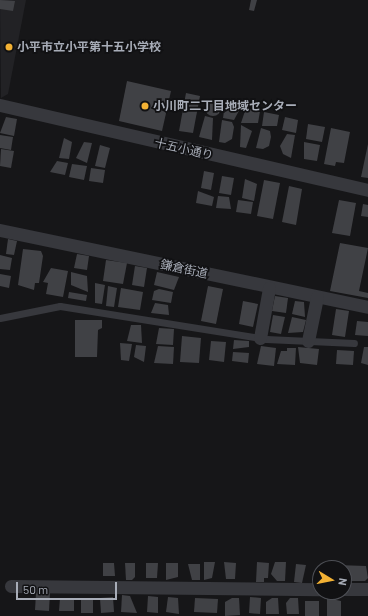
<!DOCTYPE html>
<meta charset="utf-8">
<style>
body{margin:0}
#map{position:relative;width:368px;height:616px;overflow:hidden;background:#161618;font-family:Barlow,"Noto Sans JP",sans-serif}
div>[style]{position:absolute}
.built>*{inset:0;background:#222225}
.building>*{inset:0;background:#404145}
.round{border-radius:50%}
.service>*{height:7px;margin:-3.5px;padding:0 3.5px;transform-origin:3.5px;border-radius:3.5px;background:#37383d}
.minor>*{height:13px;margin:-6.5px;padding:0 6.5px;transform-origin:6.5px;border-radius:6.5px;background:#37383d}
.dots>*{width:11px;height:11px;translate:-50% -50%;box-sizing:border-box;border:2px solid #111113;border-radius:50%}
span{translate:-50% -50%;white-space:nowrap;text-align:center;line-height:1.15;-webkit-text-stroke:3.5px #111113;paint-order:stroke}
.poi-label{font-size:12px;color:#a8adb8;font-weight:700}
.left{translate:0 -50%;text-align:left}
.street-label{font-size:12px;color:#a8adb8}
.north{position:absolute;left:312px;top:560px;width:40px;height:40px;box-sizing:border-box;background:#111113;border:1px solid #4d4f55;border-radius:50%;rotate:100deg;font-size:11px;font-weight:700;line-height:16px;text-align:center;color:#a8adb8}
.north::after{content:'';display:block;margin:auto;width:14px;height:18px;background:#f2b134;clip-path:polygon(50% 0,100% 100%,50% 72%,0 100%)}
.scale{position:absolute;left:16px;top:582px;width:101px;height:18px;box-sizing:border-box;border:2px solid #a8adb8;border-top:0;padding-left:5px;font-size:12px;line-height:14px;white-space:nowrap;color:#a8adb8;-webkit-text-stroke:3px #111113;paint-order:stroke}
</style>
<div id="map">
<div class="built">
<i style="clip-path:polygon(0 0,26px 0,8px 94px,1px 98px)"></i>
</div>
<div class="building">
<i style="clip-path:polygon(0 0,15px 1px,13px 11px,0 9px)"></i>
<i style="clip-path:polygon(251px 0,257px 0,254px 11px,249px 10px)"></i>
<i style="clip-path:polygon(127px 81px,171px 91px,162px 131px,119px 121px)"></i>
<i style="clip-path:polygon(186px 93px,200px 96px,193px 133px,179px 131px)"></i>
<i class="round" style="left:205px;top:100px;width:16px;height:16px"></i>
<i style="clip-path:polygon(225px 104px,241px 107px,234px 120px,223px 118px)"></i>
<i style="clip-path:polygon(246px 108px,260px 111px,258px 123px,241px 123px)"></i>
<i style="clip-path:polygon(264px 112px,279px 115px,277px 126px,262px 126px)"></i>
<i style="clip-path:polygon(205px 116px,213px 118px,212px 140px,199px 137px)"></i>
<i style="clip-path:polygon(6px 117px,17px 119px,14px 136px,0 133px)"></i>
<i style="clip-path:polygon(285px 117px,298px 120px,296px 133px,282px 130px)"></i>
<i style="clip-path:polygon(222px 120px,232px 122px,234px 127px,232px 139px,225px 143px,219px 142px)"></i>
<i style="clip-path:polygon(308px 124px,325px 127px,322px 142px,306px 139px)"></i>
<i style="clip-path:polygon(241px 125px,252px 131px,246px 148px,240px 147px)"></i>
<i style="clip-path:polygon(261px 128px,270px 131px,271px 137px,269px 146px,263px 149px,256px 148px)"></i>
<i style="clip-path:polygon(331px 128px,350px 132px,344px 163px,336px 162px,335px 166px,324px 164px)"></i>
<i style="clip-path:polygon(287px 134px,295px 135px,291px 158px,283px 154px,280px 146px)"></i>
<i style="clip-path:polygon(0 135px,13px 137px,11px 150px,0 148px)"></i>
<i style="clip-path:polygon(64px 138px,72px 142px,69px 159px,59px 158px)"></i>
<i style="clip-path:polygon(84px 142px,92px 143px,87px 163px,76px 158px)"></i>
<i style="clip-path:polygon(304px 142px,320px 145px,317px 161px,304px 159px)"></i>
<i style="clip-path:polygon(368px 144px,368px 178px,361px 177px)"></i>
<i style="clip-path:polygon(100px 145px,110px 148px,105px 168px,95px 166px)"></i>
<i style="clip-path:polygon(1px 149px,14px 151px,11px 168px,0 166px)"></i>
<i style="clip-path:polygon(57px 161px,68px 163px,65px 175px,50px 172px)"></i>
<i style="clip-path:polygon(72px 164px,87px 166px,84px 180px,69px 177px)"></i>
<i style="clip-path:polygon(91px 168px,105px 170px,103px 183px,89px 181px)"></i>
<i style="clip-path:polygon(204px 171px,214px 173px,211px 190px,201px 188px)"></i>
<i style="clip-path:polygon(222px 176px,234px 178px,231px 195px,219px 193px)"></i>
<i style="clip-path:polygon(245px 179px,257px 184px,254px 201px,242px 198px)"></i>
<i style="clip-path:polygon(264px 180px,280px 183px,273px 219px,257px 216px)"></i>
<i style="clip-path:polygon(289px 186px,302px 189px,296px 225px,282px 222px)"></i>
<i style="clip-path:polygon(198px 191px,214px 197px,212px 206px,196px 203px)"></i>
<i style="clip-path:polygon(218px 196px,229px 197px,231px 209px,216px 208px)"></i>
<i style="clip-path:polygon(238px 200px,253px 202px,251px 214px,236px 212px)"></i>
<i style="clip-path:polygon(339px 200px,356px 203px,350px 236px,332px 233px)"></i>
<i style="clip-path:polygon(363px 204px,368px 205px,368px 217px,361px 216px)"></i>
<i style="clip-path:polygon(8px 239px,17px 241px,14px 255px,6px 254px)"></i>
<i style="clip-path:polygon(340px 243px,368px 248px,359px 291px,368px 293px,368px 298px,330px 291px)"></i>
<i style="clip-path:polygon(23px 249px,41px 251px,43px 256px,39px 283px,35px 283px,34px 290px,18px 285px)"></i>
<i style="clip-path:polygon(77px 254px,89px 256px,87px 270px,74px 268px)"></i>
<i style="clip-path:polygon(0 255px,12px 258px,10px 270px,0 269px)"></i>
<i style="clip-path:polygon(106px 260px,127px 263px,123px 284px,103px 281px)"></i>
<i style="clip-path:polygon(135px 266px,147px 268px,144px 287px,132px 285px)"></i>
<i style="clip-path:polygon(51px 268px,68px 271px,63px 297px,46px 294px,48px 283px,43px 282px)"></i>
<i style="clip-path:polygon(71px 272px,87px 276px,88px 292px,71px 285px)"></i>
<i style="clip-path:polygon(157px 272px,179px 277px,174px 290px,154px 285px)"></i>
<i style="clip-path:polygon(0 274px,11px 276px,9px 288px,0 286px)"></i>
<i style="clip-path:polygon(95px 283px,105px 285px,102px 304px,95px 303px)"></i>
<i style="clip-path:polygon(108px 286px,117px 288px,114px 307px,106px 306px)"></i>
<i style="clip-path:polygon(208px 286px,223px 289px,216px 324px,201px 321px)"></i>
<i style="clip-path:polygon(121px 288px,143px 292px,140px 310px,118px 307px)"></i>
<i style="clip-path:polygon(159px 289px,173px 292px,171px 303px,152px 300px,154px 291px)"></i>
<i style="clip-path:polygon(69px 292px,87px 295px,86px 301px,68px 298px)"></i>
<i style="clip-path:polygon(275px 296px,288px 298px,286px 313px,272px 311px)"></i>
<i style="clip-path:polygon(243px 301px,258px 304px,253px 327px,239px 324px)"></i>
<i style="clip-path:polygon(295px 301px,304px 302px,305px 317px,292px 314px)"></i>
<i style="clip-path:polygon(155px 303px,168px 305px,169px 315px,151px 313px)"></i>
<i style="clip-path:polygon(336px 309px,349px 311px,345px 337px,332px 335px)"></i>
<i style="clip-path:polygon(273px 315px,285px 317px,281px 334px,270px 332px)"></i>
<i style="clip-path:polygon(292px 317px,306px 320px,303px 332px,288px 333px)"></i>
<i style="clip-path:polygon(75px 320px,102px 320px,102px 328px,98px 330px,97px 357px,75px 357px)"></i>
<i style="clip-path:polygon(357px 321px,368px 322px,368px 336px,355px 335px)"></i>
<i style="clip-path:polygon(131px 325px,141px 325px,142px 343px,127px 341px)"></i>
<i style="clip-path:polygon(159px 328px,174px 329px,173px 345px,156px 344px)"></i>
<i style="clip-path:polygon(182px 336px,201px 338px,199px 363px,180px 362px)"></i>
<i style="clip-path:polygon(234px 340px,249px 341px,249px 347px,233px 349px)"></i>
<i style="clip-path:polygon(211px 341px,226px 342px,224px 362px,209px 360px)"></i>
<i style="clip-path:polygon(120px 343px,132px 344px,129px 361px,121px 360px)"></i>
<i style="clip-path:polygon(136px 345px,146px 346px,144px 362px,134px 357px)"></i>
<i style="clip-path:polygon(158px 346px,174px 347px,173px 364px,154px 363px)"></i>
<i style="clip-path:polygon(261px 346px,276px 348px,274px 366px,257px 364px)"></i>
<i style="clip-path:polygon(298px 347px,319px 349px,317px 365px,300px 363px)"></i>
<i style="clip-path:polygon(364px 347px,368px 347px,368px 365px,361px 363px)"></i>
<i style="clip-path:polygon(287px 348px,296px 348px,295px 365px,277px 364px,281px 351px,287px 351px)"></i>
<i style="clip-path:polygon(337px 350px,354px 351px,353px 365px,336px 364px)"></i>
<i style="clip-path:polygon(233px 352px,249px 353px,248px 363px,232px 361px)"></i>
<i style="clip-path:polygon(204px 562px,215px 562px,212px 578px,204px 580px)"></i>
<i style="clip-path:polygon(224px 562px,236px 563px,235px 579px,226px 579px)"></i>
<i style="clip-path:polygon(257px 562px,269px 563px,268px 578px,264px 578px,264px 582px,256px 582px)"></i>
<i style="clip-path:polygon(275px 562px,286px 562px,285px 581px,277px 581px,271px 574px)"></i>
<i style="clip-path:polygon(103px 563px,114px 563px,115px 576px,103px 576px)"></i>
<i style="clip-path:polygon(125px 563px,135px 563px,135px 577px,132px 580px,126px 580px)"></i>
<i style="clip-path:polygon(146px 563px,158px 563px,157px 578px,146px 578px)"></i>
<i style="clip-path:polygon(166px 563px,178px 563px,178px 577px,166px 580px)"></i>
<i style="clip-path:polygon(188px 564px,200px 564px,200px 580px,192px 580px)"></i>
<i style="clip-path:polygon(296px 564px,306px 565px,302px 583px,294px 582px)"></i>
<i style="clip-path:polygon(337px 565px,366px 566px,368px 578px,365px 581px,344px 581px,344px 568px)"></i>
<i style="clip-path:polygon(36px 593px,50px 593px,49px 611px,35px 610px)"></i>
<i style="clip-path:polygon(122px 595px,130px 596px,137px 613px,121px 612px)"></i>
<i style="clip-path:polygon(148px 596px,158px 597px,158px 613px,147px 612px)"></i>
<i style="clip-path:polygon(113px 597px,114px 612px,101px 613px,100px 598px)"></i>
<i style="clip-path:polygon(168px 597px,178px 598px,179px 614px,166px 612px)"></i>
<i style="clip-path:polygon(250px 597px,261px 598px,260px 614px,249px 613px)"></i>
<i style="clip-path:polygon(60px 598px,74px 598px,74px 611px,59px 611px)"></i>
<i style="clip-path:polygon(81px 598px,93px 599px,93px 613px,81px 613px)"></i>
<i style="clip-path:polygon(195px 598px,218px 599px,217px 613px,194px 612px)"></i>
<i style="clip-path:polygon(232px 598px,239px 598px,240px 615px,225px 616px,225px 602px)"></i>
<i style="clip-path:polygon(272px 598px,278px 598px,279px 614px,266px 614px,266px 602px)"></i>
<i style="clip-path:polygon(290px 598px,298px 598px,299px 614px,287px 614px,286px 603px)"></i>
<i style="clip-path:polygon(327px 598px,341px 601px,341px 616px,327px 616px)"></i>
<i style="clip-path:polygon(305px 601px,319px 601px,319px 616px,305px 616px)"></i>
</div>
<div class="service">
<i style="left:0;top:318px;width:61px;rotate:-11.3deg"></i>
<i style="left:60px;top:306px;width:209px;rotate:9.1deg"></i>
<i style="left:266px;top:339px;width:88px;rotate:2.6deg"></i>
</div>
<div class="minor">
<i style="left:0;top:105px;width:378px;rotate:13deg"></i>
<i style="left:0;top:230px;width:376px;rotate:11.8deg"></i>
<i style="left:260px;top:338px;width:51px;rotate:-79.8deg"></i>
<i style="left:308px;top:341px;width:45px;rotate:-78.4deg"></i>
<i style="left:11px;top:586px;width:309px;rotate:0.6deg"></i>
<i style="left:344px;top:589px;width:24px"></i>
</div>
<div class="dots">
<i style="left:9px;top:47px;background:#f2b134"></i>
<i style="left:145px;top:106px;background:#f2b134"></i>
</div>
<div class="poi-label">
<span class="left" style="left:17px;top:47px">小平市立小平第十五小学校</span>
<span class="left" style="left:153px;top:106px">小川町二丁目地域センター</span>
</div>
<div class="street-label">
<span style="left:184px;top:149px;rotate:13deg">十五小通り</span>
<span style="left:184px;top:269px;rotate:12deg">鎌倉街道</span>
</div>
<div class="north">N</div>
<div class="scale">50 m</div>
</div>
